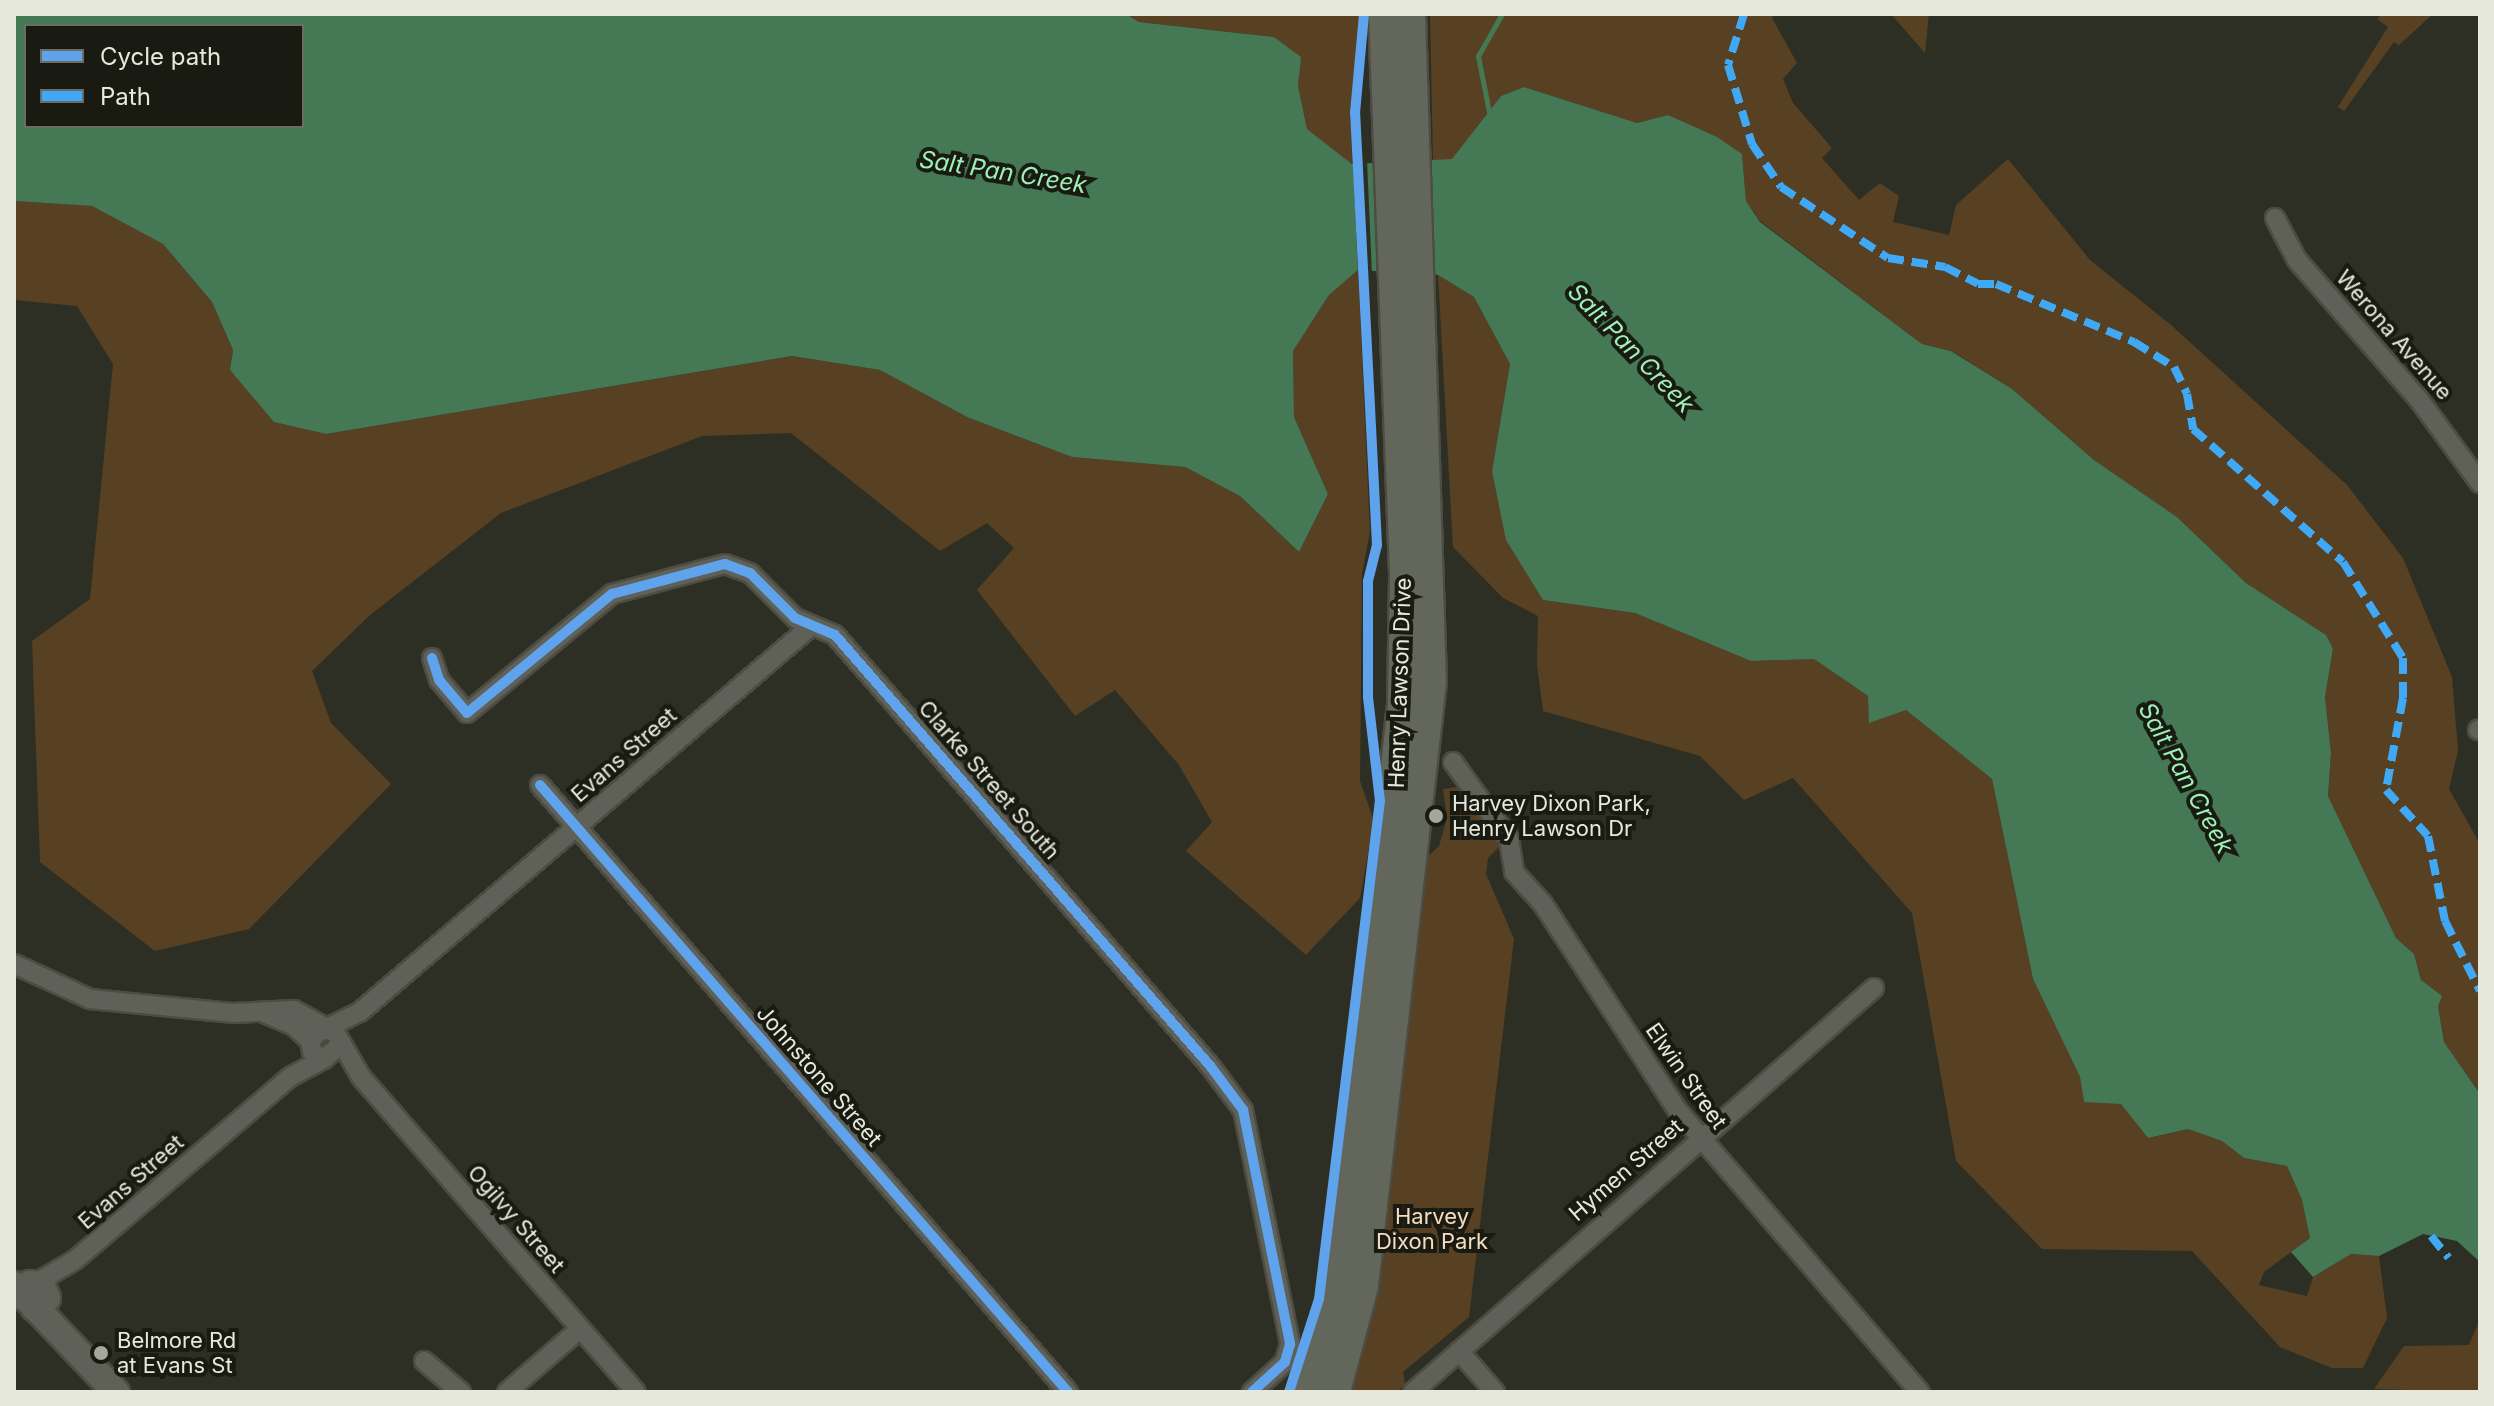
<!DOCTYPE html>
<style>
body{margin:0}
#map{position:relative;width:2494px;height:1406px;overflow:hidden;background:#2e2f24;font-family:Inter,sans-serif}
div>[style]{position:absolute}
.green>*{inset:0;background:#584022}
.water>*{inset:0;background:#457854}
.pier>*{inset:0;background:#2e2f24}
.stream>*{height:5px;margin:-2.5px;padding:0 2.5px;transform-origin:2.5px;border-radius:2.5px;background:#457854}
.roads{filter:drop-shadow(2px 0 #4c4c43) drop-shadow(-2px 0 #4c4c43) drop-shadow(0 2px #4c4c43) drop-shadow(0 -2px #4c4c43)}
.street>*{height:18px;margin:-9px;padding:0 9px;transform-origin:9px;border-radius:9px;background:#5f6057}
.secondary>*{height:26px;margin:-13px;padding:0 13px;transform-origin:13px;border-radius:13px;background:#5f6057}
.primary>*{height:30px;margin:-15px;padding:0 15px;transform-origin:15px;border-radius:15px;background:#63665a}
.quiet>*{height:8px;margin-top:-4px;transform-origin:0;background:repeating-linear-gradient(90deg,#3fa9f5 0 16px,transparent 0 24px)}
.cycleway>*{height:10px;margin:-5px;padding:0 5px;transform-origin:5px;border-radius:5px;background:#60a3ed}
.dots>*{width:22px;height:22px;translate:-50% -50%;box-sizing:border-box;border:4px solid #191a11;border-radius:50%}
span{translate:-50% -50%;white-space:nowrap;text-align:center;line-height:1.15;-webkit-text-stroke:8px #191a11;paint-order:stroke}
.street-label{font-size:22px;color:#e7e8dc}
.poi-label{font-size:22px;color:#e7e8dc}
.left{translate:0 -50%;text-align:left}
.park-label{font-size:22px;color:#f5dcc1}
.water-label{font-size:24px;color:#9df0b6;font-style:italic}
.frame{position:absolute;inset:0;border:16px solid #e7e8dc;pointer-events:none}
.legend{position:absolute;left:24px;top:24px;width:280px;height:104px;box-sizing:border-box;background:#191a11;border:2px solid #6b6c62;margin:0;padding:10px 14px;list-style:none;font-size:24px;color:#e7e8dc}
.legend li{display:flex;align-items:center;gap:16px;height:40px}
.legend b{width:40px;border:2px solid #6b6c62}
</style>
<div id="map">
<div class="green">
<i style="clip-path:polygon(1126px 14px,1360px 14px,1351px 111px,1352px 164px,1307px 129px,1298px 86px,1300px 57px,1274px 37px,1139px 22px)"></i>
<i style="clip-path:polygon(1430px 14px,1775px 14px,1772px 18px,1797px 63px,1783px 79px,1793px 103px,1832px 148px,1822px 158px,1859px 200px,1880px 183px,1899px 196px,1893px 222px,1949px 235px,1956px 205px,2008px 159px,2090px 260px,2171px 325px,2347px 485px,2403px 558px,2452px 677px,2458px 751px,2449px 789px,2480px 844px,2480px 1094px,2444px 1042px,2438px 1006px,2421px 980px,2414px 954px,2396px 938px,2328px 796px,2331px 753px,2325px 697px,2333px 650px,2326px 635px,2246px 583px,2177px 517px,2094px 460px,2012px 389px,1952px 351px,1922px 344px,1760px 221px,1746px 201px,1742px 154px,1668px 115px,1637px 123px,1524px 87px,1501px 96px,1452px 160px,1433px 161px)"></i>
<i style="clip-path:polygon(1891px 14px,1929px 14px,1925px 53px)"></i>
<i style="clip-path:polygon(2382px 14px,2433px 14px,2399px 45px,2394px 42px,2344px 111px,2338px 107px,2388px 27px,2377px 19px)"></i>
<i style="clip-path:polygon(14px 201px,92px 206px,163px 244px,212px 302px,233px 350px,230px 370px,275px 422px,326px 434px,792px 356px,880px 370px,967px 417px,1072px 457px,1185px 467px,1240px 496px,1299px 552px,1328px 494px,1294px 417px,1293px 351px,1329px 295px,1358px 270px,1370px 532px,1362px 574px,1360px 781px,1374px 821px,1360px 898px,1306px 955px,1186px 851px,1212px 822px,1179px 765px,1115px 690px,1075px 716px,977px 590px,1014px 548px,987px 523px,940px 551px,791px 433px,702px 436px,501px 513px,370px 615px,312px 671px,331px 723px,391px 784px,249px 929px,155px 951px,40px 862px,32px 641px,90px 599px,113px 364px,77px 306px,14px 300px)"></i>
<i style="clip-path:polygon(1438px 275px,1474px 297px,1510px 364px,1492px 471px,1543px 600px,1635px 613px,1751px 661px,1814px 659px,1868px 696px,1906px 710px,1992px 779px,2033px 979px,2080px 1077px,2084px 1101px,2121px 1103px,2148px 1138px,2188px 1129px,2222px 1141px,2244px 1158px,2287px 1166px,2302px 1200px,2310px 1238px,2264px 1272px,2259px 1285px,2307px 1296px,2313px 1277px,2351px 1254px,2379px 1256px,2387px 1318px,2363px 1368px,2332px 1368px,2280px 1347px,2192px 1251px,2042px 1249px,1956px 1161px,1912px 913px,1793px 778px,1744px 800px,1700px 756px,1543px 711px,1537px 665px,1538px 616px,1503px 598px,1453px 547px)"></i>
<i style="clip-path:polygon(1458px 787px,1500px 846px,1488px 858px,1486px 874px,1514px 939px,1469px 1317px,1403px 1372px,1405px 1385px,1397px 1392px,1351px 1392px,1376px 1294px,1428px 856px,1439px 846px,1447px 818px,1443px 789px)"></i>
<i style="clip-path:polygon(2480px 1319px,2480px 1392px,2374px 1389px,2404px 1346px,2469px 1345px)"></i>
</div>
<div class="water">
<i style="clip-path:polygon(evenodd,14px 14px,1126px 14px,1139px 22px,1274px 37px,1301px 57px,1298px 86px,1307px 129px,1352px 164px,1452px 159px,1501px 96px,1524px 87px,1637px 123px,1668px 115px,1717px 137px,1742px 154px,1746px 201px,1760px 222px,1922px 344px,1951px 351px,2012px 389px,2094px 460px,2177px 517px,2246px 583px,2326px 635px,2333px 649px,2325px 697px,2331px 753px,2328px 796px,2396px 938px,2414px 954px,2421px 980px,2442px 996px,2438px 1006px,2444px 1042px,2480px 1094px,2480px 1262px,2457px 1241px,2423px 1234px,2379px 1256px,2351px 1254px,2313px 1277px,2291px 1252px,2310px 1238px,2302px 1200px,2287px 1166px,2244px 1158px,2222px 1141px,2188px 1129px,2148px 1138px,2121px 1104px,2084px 1102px,2080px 1077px,2033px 979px,1992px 779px,1906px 710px,1869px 723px,1868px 696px,1814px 659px,1751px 661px,1635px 613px,1543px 600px,1506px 540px,1492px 471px,1510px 364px,1474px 297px,1438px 275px,1358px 270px,1329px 295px,1293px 351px,1294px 417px,1328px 494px,1299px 552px,1240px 496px,1185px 467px,1072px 457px,967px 417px,880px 370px,792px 356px,326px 434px,274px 422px,230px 370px,233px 350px,212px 302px,163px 244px,92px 206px,14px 201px,14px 14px,26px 26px,302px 26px,302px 126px,26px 126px,26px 26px)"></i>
</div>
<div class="pier">
<i style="clip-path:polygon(1353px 160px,1367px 160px,1372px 275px,1358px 275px)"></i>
</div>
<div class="stream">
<i style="left:1489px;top:112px;width:57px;rotate:-101.1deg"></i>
<i style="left:1478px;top:56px;width:48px;rotate:-60.3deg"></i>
</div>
<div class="roads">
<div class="street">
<i style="left:2275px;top:218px;width:47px;rotate:62.4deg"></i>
<i style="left:2297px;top:260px;width:187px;rotate:48.9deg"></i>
<i style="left:2420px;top:401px;width:102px;rotate:53.8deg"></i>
<i style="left:432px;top:658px;width:23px;rotate:72deg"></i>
<i style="left:439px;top:680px;width:43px;rotate:49.7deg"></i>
<i style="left:467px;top:713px;width:188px;rotate:-39.4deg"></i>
<i style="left:612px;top:594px;width:117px;rotate:-14.9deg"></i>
<i style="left:725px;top:564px;width:27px;rotate:20deg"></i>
<i style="left:750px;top:573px;width:64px;rotate:45deg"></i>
<i style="left:795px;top:618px;width:43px;rotate:23deg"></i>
<i style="left:835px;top:635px;width:573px;rotate:48.96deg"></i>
<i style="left:1211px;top:1067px;width:54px;rotate:53.3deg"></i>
<i style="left:1243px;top:1110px;width:239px;rotate:78.6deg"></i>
<i style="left:1290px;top:1344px;width:19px;rotate:106deg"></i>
<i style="left:1285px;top:1362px;width:45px;rotate:137.7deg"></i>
<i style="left:2478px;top:730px;width:2px;rotate:-27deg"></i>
<i style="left:1453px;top:762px;width:95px;rotate:54deg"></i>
<i style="left:1509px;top:839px;width:33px;rotate:81deg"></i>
<i style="left:1514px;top:872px;width:43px;rotate:47.8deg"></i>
<i style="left:1543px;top:904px;width:247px;rotate:56.9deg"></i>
<i style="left:1678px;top:1111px;width:371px;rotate:49.3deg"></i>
<i style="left:540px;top:785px;width:805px;rotate:48.98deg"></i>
<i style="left:14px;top:964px;width:84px;rotate:24.7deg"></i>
<i style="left:90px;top:999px;width:145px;rotate:5.6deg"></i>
<i style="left:234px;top:1013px;width:60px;rotate:-2.9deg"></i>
<i style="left:294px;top:1010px;width:37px;rotate:29deg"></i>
<i style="left:264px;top:1013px;width:33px;rotate:23deg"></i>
<i style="left:294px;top:1026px;width:22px;rotate:43deg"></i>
<i style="left:327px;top:1028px;width:37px;rotate:-26deg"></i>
<i style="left:360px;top:1012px;width:592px;rotate:-40.55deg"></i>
<i style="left:340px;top:1045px;width:21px;rotate:139deg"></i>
<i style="left:324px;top:1059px;width:14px;rotate:-150deg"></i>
<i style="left:312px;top:1052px;width:11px;rotate:-100deg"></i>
<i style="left:310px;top:1041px;width:16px;rotate:-47deg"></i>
<i style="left:321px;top:1029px;width:14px;rotate:12deg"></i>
<i style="left:335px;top:1032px;width:52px;rotate:60deg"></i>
<i style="left:361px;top:1077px;width:418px;rotate:48.9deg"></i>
<i style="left:36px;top:1283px;width:45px;rotate:-30.5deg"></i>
<i style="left:75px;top:1260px;width:282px;rotate:-40.4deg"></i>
<i style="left:290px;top:1077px;width:38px;rotate:-28deg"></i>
<i style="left:1459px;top:1351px;width:55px;rotate:48.7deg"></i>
<i style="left:424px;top:1361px;width:48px;rotate:40deg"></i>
<i style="left:507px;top:1392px;width:96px;rotate:-40.8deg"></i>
<i style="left:1413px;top:1392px;width:613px;rotate:-41.23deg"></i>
</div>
<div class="secondary">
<i style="left:14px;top:1285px;width:148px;rotate:46.4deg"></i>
<i style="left:23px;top:1297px;width:15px;rotate:-62deg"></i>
<i style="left:30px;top:1284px;width:12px;rotate:5deg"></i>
<i style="left:42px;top:1285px;width:14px;rotate:69deg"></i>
<i style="left:47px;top:1298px;width:16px;rotate:145deg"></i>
</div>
<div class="primary">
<i style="left:1305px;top:1392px;width:64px;rotate:-69.9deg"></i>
<i style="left:1327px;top:1332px;width:56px;rotate:-78.7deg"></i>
<i style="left:1338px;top:1277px;width:576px;rotate:-83.52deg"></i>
<i style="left:1403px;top:705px;width:132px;rotate:-89.1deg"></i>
<i style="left:1405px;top:573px;width:559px;rotate:-92.15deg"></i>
<i style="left:1335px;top:1392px;width:110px;rotate:-75.2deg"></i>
<i style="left:1363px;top:1286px;width:608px;rotate:-83.58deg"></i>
<i style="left:1431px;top:682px;width:668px;rotate:-91.8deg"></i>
</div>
</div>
<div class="quiet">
<i style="left:1744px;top:14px;width:53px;rotate:107.4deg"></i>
<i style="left:1728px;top:65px;width:83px;rotate:73.1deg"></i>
<i style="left:1752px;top:144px;width:52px;rotate:56deg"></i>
<i style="left:1781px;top:187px;width:128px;rotate:33.6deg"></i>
<i style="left:1888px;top:258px;width:58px;rotate:9deg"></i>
<i style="left:1945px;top:267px;width:37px;rotate:27deg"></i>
<i style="left:1978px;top:284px;width:18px"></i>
<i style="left:1996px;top:284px;width:150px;rotate:22.8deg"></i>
<i style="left:2134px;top:342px;width:47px;rotate:32deg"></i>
<i style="left:2174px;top:367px;width:30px;rotate:64deg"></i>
<i style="left:2187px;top:394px;width:36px;rotate:80deg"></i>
<i style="left:2193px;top:429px;width:200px;rotate:41.6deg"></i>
<i style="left:2343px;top:562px;width:113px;rotate:58deg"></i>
<i style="left:2403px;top:658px;width:40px;rotate:90deg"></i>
<i style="left:2403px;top:698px;width:94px;rotate:100.5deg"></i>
<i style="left:2386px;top:790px;width:62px;rotate:47.6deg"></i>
<i style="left:2428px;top:836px;width:87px;rotate:78.7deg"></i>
<i style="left:2445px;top:921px;width:78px;rotate:63.4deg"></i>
<i style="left:2431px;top:1236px;width:28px;rotate:51deg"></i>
</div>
<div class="cycleway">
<i style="left:432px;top:658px;width:23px;rotate:72deg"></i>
<i style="left:439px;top:680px;width:43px;rotate:49.7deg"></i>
<i style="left:467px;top:713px;width:188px;rotate:-39.4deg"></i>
<i style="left:612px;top:594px;width:117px;rotate:-14.9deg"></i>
<i style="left:725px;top:564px;width:27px;rotate:20deg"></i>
<i style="left:750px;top:573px;width:64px;rotate:45deg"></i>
<i style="left:795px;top:618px;width:43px;rotate:23deg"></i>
<i style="left:835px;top:635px;width:573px;rotate:48.96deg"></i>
<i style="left:1211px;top:1067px;width:54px;rotate:53.3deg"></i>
<i style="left:1243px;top:1110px;width:239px;rotate:78.6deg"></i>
<i style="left:1290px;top:1344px;width:19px;rotate:106deg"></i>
<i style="left:1285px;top:1362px;width:45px;rotate:137.7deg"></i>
<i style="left:540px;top:785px;width:805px;rotate:48.98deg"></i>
<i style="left:1289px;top:1392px;width:98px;rotate:-72.1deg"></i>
<i style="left:1319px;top:1299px;width:502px;rotate:-83.02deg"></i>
<i style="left:1380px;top:801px;width:105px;rotate:-96.6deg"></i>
<i style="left:1368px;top:697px;width:116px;rotate:-90deg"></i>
<i style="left:1368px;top:581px;width:37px;rotate:-76deg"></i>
<i style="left:1377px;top:545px;width:433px;rotate:-92.9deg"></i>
<i style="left:1355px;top:113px;width:99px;rotate:-84.8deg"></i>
</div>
<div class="dots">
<i style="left:1436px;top:816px;background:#a6a79c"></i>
<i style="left:101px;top:1353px;background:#a6a79c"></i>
</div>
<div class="street-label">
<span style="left:2394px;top:335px;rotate:49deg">Werona Avenue</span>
<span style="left:1400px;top:683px;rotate:-88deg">Henry Lawson Drive</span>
<span style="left:624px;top:755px;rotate:-41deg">Evans Street</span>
<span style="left:989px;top:780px;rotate:49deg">Clarke Street South</span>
<span style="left:819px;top:1076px;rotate:49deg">Johnstone Street</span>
<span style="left:1686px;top:1076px;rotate:55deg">Elwin Street</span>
<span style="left:1626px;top:1170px;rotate:-41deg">Hymen Street</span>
<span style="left:131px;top:1182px;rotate:-41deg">Evans Street</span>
<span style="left:516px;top:1219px;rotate:49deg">Ogilvy Street</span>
</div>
<div class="poi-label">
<span class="left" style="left:1452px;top:816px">Harvey Dixon Park,<br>Henry Lawson Dr</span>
<span class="left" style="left:117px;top:1353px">Belmore Rd<br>at Evans St</span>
</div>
<div class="park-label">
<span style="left:1432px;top:1229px">Harvey<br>Dixon Park</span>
</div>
<div class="water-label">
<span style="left:1003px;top:172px;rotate:9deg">Salt Pan Creek</span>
<span style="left:1631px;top:348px;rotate:46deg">Salt Pan Creek</span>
<span style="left:2186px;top:778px;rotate:61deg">Salt Pan Creek</span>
</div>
<div class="frame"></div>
<ul class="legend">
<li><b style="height:10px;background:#60a3ed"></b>Cycle path</li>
<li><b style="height:10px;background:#3fa9f5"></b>Path</li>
</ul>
</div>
